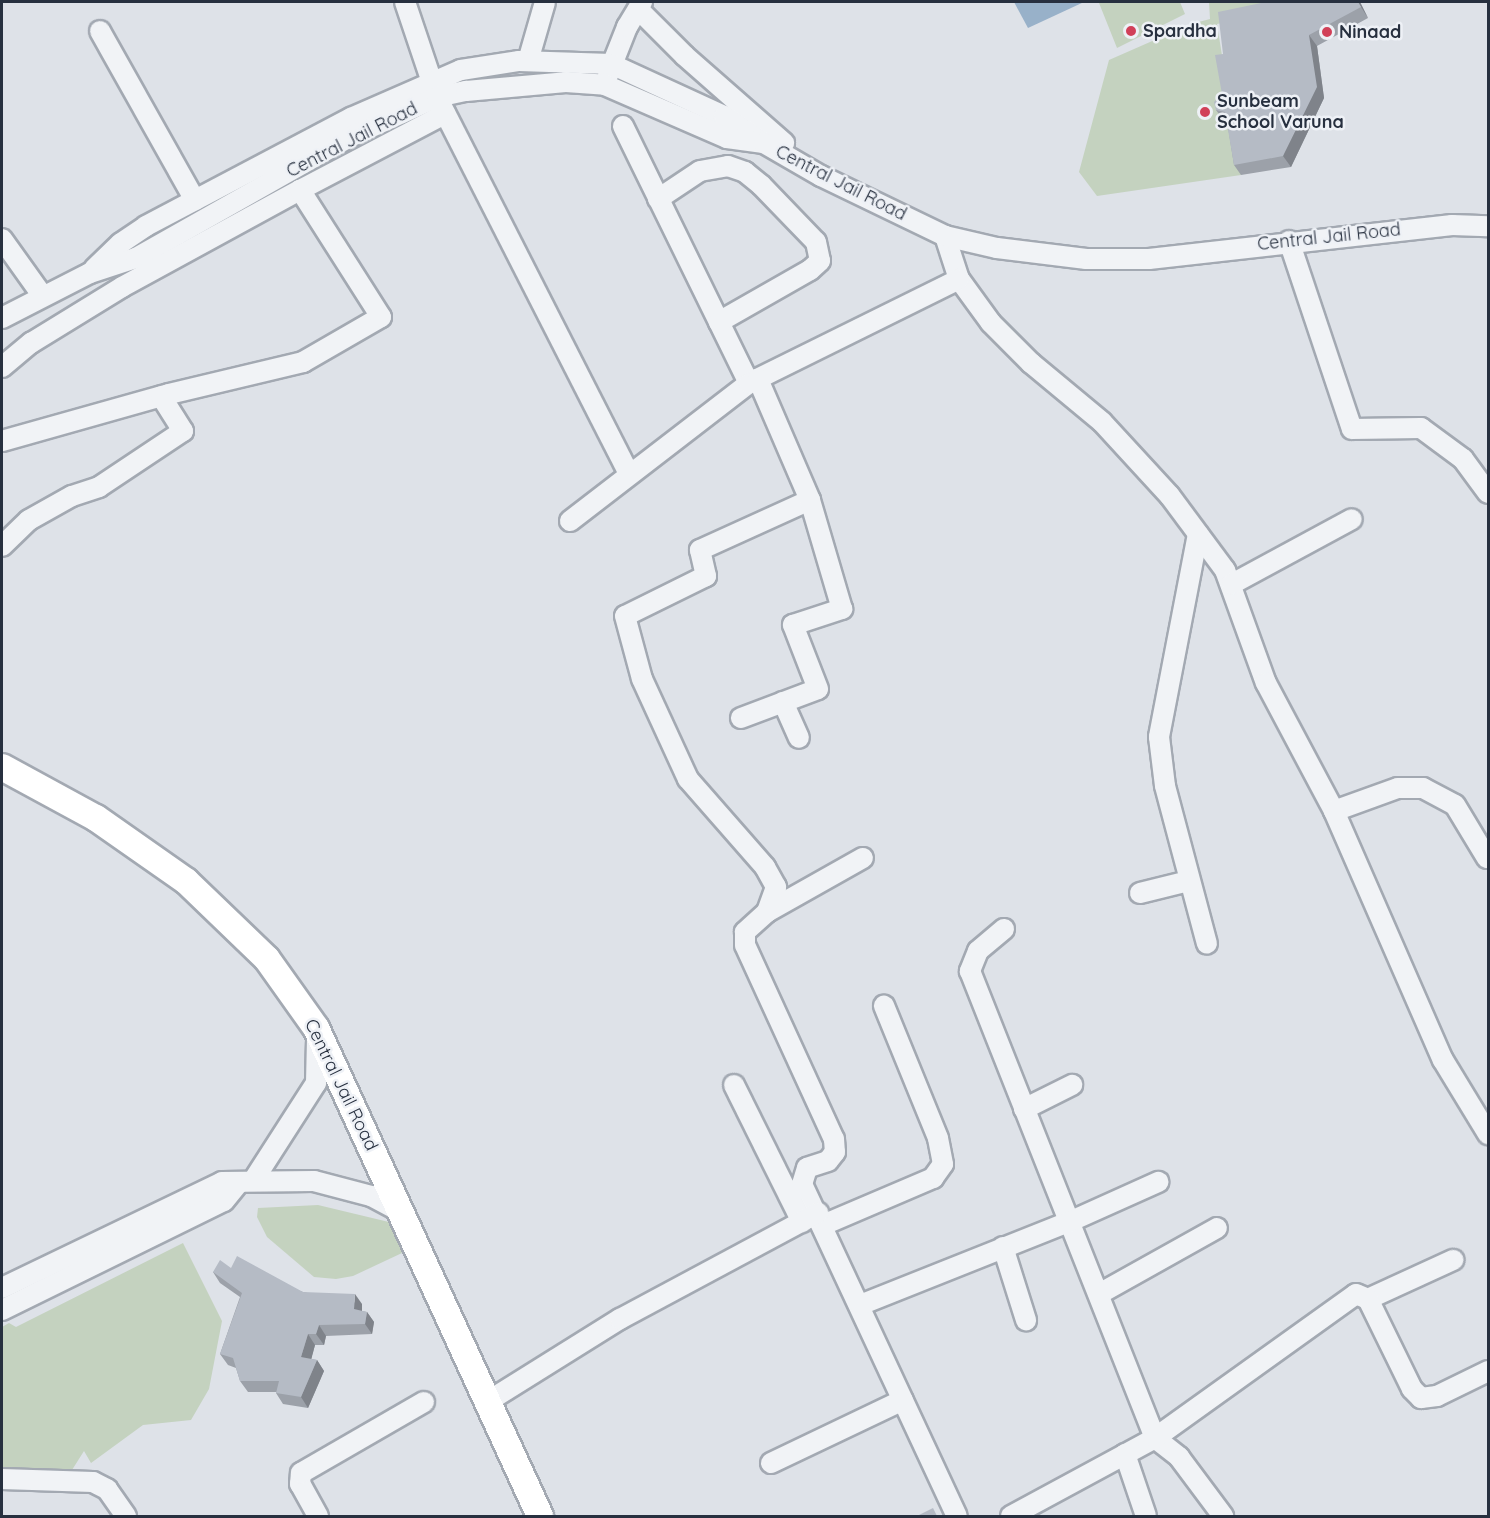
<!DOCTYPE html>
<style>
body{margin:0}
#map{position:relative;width:1490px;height:1518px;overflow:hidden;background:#dee2e8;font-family:Quicksand,sans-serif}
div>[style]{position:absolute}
.green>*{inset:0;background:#c4d2bf}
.water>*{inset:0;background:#98b1c9}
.roads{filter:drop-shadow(2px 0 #a3a9b2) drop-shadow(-2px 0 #a3a9b2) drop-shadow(0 2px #a3a9b2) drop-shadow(0 -2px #a3a9b2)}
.minor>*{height:20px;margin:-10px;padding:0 10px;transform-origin:10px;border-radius:10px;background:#f1f3f6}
.major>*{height:26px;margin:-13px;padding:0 13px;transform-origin:13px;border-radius:13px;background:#fff}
.wall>*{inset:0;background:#9ca1a9}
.shaded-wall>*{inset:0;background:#7f838a}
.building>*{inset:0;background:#b5bbc5}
.dots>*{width:16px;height:16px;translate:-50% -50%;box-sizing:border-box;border:3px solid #eef1f6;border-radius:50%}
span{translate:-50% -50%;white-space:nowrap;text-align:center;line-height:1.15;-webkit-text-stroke:5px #eef1f6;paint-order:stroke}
.poi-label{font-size:18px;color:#27303f;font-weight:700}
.left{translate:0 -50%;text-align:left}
.street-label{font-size:18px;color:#27303f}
.frame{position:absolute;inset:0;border:3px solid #27303f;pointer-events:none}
</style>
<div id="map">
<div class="green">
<i style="clip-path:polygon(1180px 2px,1185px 14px,1117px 48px,1099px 3px)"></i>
<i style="clip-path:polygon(1209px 2px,1299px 2px,1301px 6px,1217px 24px,1241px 175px,1097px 196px,1079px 172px,1109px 60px,1191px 24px,1210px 19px)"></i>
<i style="clip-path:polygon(318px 1205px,393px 1223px,402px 1253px,353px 1276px,336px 1279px,314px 1277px,267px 1237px,257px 1217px,258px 1208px)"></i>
<i style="clip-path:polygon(183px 1243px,222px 1321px,209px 1389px,191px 1420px,143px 1425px,91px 1463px,84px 1451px,72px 1470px,2px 1470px,2px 1327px,9px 1323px,16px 1327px)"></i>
</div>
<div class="water">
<i style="clip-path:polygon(1014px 2px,1084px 2px,1028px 28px)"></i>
</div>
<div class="roads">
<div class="minor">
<i style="left:405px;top:2px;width:100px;rotate:71.4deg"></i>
<i style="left:437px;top:97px;width:423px;rotate:63deg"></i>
<i style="left:638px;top:9px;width:66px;rotate:45deg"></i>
<i style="left:685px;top:56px;width:132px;rotate:41.3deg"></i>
<i style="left:100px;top:31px;width:194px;rotate:60.7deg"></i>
<i style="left:528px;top:61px;width:61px;rotate:-73.9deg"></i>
<i style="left:608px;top:75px;width:52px;rotate:-68.4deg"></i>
<i style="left:627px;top:27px;width:29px;rotate:-59deg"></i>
<i style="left:623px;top:126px;width:286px;rotate:63.9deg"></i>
<i style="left:658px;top:199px;width:50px;rotate:-33.7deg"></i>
<i style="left:700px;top:171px;width:28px;rotate:-10deg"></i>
<i style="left:728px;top:166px;width:18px;rotate:19deg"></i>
<i style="left:745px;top:172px;width:21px;rotate:39deg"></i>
<i style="left:761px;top:185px;width:79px;rotate:46deg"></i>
<i style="left:816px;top:242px;width:19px;rotate:78deg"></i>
<i style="left:820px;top:261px;width:13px;rotate:138deg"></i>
<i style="left:810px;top:270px;width:105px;rotate:150.3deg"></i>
<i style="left:945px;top:236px;width:45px;rotate:72deg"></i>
<i style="left:959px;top:279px;width:54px;rotate:54deg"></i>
<i style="left:991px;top:323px;width:57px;rotate:45deg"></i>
<i style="left:1031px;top:363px;width:92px;rotate:39.7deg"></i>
<i style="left:1102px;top:422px;width:100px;rotate:47.4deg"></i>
<i style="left:1170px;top:496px;width:92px;rotate:53.4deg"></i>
<i style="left:1225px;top:570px;width:120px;rotate:70.1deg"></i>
<i style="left:1266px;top:683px;width:145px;rotate:62deg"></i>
<i style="left:1334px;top:811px;width:272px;rotate:66.4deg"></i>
<i style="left:1443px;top:1060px;width:87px;rotate:58.7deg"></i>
<i style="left:2px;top:239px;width:69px;rotate:54.5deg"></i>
<i style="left:1289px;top:241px;width:198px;rotate:71.5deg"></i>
<i style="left:1352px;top:429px;width:69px;rotate:-0.8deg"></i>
<i style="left:1421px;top:428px;width:52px;rotate:36.4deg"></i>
<i style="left:1463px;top:459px;width:42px;rotate:53.7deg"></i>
<i style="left:94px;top:269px;width:37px;rotate:-44deg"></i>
<i style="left:121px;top:243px;width:30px;rotate:-34deg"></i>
<i style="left:146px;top:226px;width:232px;rotate:-27.8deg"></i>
<i style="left:351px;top:118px;width:120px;rotate:-23.6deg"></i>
<i style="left:461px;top:70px;width:59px;rotate:-8.8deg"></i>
<i style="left:519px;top:61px;width:92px;rotate:1.9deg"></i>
<i style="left:611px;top:64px;width:124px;rotate:24.7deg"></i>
<i style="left:724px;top:116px;width:46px;rotate:34.4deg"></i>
<i style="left:2px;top:318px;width:99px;rotate:-27.1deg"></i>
<i style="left:90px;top:273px;width:48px;rotate:-18.1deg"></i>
<i style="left:136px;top:258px;width:246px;rotate:-29.5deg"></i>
<i style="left:350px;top:137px;width:96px;rotate:-24.7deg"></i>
<i style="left:437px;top:97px;width:30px;rotate:-12deg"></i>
<i style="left:466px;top:91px;width:100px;rotate:-5.1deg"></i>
<i style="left:566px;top:82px;width:39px;rotate:4deg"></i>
<i style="left:605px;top:85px;width:133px;rotate:23.5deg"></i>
<i style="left:727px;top:138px;width:37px;rotate:8deg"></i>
<i style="left:764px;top:143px;width:66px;rotate:30.1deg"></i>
<i style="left:821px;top:176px;width:138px;rotate:25.8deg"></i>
<i style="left:945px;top:236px;width:53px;rotate:13deg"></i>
<i style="left:997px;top:248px;width:90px;rotate:7deg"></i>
<i style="left:1086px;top:259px;width:63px"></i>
<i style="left:1149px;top:259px;width:305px;rotate:-6.4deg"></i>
<i style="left:1452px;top:225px;width:36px;rotate:2deg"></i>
<i style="left:2px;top:367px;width:38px;rotate:-40deg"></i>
<i style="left:31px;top:343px;width:107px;rotate:-31.6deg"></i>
<i style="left:122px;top:287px;width:203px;rotate:-28.6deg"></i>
<i style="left:2px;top:441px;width:173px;rotate:-15.7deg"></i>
<i style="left:169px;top:394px;width:138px;rotate:-13.4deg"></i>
<i style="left:303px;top:362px;width:90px;rotate:-30deg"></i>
<i style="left:381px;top:317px;width:151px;rotate:-122.5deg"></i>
<i style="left:300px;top:190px;width:164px;rotate:-27.7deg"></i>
<i style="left:810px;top:500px;width:121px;rotate:155.6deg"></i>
<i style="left:700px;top:550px;width:27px;rotate:77deg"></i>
<i style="left:706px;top:576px;width:90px;rotate:153.7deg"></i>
<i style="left:625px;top:616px;width:65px;rotate:74.9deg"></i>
<i style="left:642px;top:679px;width:110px;rotate:65.3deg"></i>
<i style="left:688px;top:779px;width:117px;rotate:48.8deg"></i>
<i style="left:765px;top:867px;width:23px;rotate:61deg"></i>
<i style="left:776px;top:887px;width:27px;rotate:110deg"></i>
<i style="left:767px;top:912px;width:30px;rotate:138deg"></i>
<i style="left:745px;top:932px;width:13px;rotate:90deg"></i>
<i style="left:745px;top:945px;width:213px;rotate:65.4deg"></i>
<i style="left:834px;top:1139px;width:13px;rotate:86deg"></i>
<i style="left:835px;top:1152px;width:11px;rotate:128deg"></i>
<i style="left:828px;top:1161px;width:22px;rotate:162deg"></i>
<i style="left:807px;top:1168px;width:17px;rotate:107deg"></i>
<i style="left:802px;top:1184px;width:366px;rotate:65deg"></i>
<i style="left:570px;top:521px;width:226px;rotate:-37.6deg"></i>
<i style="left:749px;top:383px;width:234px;rotate:-26.3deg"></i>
<i style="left:1198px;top:534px;width:207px;rotate:100.9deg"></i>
<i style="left:1159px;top:737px;width:49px;rotate:83deg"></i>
<i style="left:1165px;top:786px;width:163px;rotate:75.1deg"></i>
<i style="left:2px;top:546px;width:37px;rotate:-44deg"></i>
<i style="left:29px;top:520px;width:49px;rotate:-29.2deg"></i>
<i style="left:72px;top:496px;width:28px;rotate:-18deg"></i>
<i style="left:99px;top:487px;width:101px;rotate:-33.7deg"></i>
<i style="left:183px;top:431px;width:41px;rotate:-122.2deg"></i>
<i style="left:1232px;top:584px;width:136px;rotate:-28.4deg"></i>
<i style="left:783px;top:702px;width:39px;rotate:66deg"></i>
<i style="left:741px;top:718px;width:82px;rotate:-20.6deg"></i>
<i style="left:818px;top:689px;width:69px;rotate:-111.3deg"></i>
<i style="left:793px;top:625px;width:52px;rotate:-18.1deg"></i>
<i style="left:842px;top:609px;width:114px;rotate:-106.4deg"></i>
<i style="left:810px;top:500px;width:132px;rotate:-113.3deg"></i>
<i style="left:1334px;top:811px;width:68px;rotate:-19.8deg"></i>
<i style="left:1398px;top:788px;width:25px"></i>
<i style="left:1423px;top:788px;width:36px;rotate:28deg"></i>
<i style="left:1455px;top:805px;width:62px;rotate:58.9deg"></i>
<i style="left:1140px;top:893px;width:50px;rotate:-13.8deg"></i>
<i style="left:767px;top:912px;width:110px;rotate:-29.4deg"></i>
<i style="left:1004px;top:929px;width:34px;rotate:140deg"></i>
<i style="left:978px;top:951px;width:22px;rotate:112deg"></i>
<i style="left:970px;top:971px;width:502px;rotate:68.39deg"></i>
<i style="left:1155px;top:1438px;width:31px;rotate:38deg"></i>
<i style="left:1179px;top:1457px;width:74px;rotate:53.3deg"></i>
<i style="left:734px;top:1085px;width:153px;rotate:63.6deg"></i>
<i style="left:1024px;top:1109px;width:54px;rotate:-26.6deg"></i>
<i style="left:253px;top:1181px;width:117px;rotate:-57.3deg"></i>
<i style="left:316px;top:1083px;width:45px;rotate:-88.7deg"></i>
<i style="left:823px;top:1225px;width:120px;rotate:-23.1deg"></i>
<i style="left:933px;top:1178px;width:17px;rotate:-54deg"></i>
<i style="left:943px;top:1164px;width:26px;rotate:-101deg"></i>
<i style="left:938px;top:1138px;width:143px;rotate:-112.2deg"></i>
<i style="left:1003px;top:1247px;width:77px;rotate:72.5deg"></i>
<i style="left:2px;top:1288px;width:244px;rotate:-25.7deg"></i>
<i style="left:222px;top:1182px;width:92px;rotate:-0.6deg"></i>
<i style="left:314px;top:1181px;width:59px;rotate:14.7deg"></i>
<i style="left:371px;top:1196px;width:36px;rotate:28deg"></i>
<i style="left:1099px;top:1294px;width:135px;rotate:-29.2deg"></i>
<i style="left:1368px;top:1299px;width:94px;rotate:-24.6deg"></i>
<i style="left:860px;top:1305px;width:225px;rotate:-21.7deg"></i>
<i style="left:1069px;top:1222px;width:98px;rotate:-24.2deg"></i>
<i style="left:2px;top:1310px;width:247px;rotate:-26.2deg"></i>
<i style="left:224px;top:1201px;width:22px;rotate:-51deg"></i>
<i style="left:487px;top:1402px;width:157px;rotate:-32deg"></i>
<i style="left:620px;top:1319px;width:225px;rotate:-28.2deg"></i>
<i style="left:1125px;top:1454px;width:65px;rotate:71.3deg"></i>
<i style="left:771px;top:1463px;width:146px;rotate:-25.5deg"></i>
<i style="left:2px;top:1479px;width:91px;rotate:1.9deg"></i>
<i style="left:93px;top:1482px;width:16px;rotate:27deg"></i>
<i style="left:107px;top:1489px;width:33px;rotate:55deg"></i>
<i style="left:318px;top:1516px;width:37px;rotate:-119deg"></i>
<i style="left:300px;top:1484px;width:11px;rotate:-85deg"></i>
<i style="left:301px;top:1473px;width:142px;rotate:-30deg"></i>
<i style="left:1011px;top:1516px;width:164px;rotate:-28.4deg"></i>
<i style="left:1155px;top:1438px;width:247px;rotate:-35.6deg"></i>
<i style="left:1356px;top:1294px;width:13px;rotate:23deg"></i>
<i style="left:1368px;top:1299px;width:100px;rotate:63.9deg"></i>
<i style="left:1412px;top:1389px;width:13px;rotate:45deg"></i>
<i style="left:1421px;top:1398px;width:16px;rotate:-7deg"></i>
<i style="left:1437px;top:1396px;width:57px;rotate:-26.1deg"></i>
</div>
<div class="major">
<i style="left:2px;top:767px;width:107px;rotate:28.5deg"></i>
<i style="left:96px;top:818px;width:110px;rotate:35deg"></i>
<i style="left:186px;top:881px;width:112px;rotate:43.9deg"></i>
<i style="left:267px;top:959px;width:85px;rotate:54.6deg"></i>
<i style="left:316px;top:1028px;width:537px;rotate:65.34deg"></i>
</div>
</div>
<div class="wall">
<i style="clip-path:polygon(1266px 2px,1360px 2px,1368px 18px,1317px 46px,1324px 98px,1291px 167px,1241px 175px,1234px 165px,1227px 121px,1224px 121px,1216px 110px,1222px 94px)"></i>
<i style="clip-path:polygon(231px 1268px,303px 1292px,362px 1304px,362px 1311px,367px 1312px,374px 1322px,372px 1334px,326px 1336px,324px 1345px,315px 1345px,311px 1359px,317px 1360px,324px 1371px,308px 1408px,283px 1404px,276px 1393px,276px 1392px,248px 1392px,240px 1381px,236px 1368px,228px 1365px,220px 1354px,240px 1297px,220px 1283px,213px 1272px)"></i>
</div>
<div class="shaded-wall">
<i style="clip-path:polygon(1358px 2px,1360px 2px,1368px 18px,1361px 7px)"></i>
<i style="clip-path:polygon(1309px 35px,1317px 46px,1324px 98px,1291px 167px,1283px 156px)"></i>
<i style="clip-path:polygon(355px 1294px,362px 1304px,362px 1320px,354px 1309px)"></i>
<i style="clip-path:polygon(367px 1312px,374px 1322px,372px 1334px,365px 1324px)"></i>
<i style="clip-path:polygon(319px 1325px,326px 1336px,324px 1345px,316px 1334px)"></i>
<i style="clip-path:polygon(308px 1334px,315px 1345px,309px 1368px,301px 1357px)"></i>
<i style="clip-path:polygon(317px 1360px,324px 1371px,308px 1408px,301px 1397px)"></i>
</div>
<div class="building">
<i style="clip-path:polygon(1266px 2px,1358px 2px,1361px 7px,1309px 35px,1317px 87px,1283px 156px,1234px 165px,1225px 112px,1216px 110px,1214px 102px,1222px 94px,1215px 55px,1223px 54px,1218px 12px)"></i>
<i style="clip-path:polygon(237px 1256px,303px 1292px,355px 1294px,354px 1309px,367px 1312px,365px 1324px,319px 1325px,316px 1334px,308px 1334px,301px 1357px,317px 1360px,301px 1397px,276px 1393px,279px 1381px,240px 1381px,233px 1358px,220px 1354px,242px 1293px,213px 1272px,220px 1260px,231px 1268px)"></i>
<i style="clip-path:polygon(933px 1508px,937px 1516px,917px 1516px)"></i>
</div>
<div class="dots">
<i style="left:1131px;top:31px;background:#d14058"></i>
<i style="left:1327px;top:32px;background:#d14058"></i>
<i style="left:1205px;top:112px;background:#d14058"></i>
</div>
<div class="poi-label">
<span class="left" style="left:1143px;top:31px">Spardha</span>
<span class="left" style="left:1339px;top:32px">Ninaad</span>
<span class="left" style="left:1217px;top:112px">Sunbeam<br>School Varuna</span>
</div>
<div class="street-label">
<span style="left:352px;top:140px;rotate:-27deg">Central Jail Road</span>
<span style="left:841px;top:183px;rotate:27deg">Central Jail Road</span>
<span style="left:1329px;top:237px;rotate:-6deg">Central Jail Road</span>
<span style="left:341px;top:1085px;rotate:64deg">Central Jail Road</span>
</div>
<div class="frame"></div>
</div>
